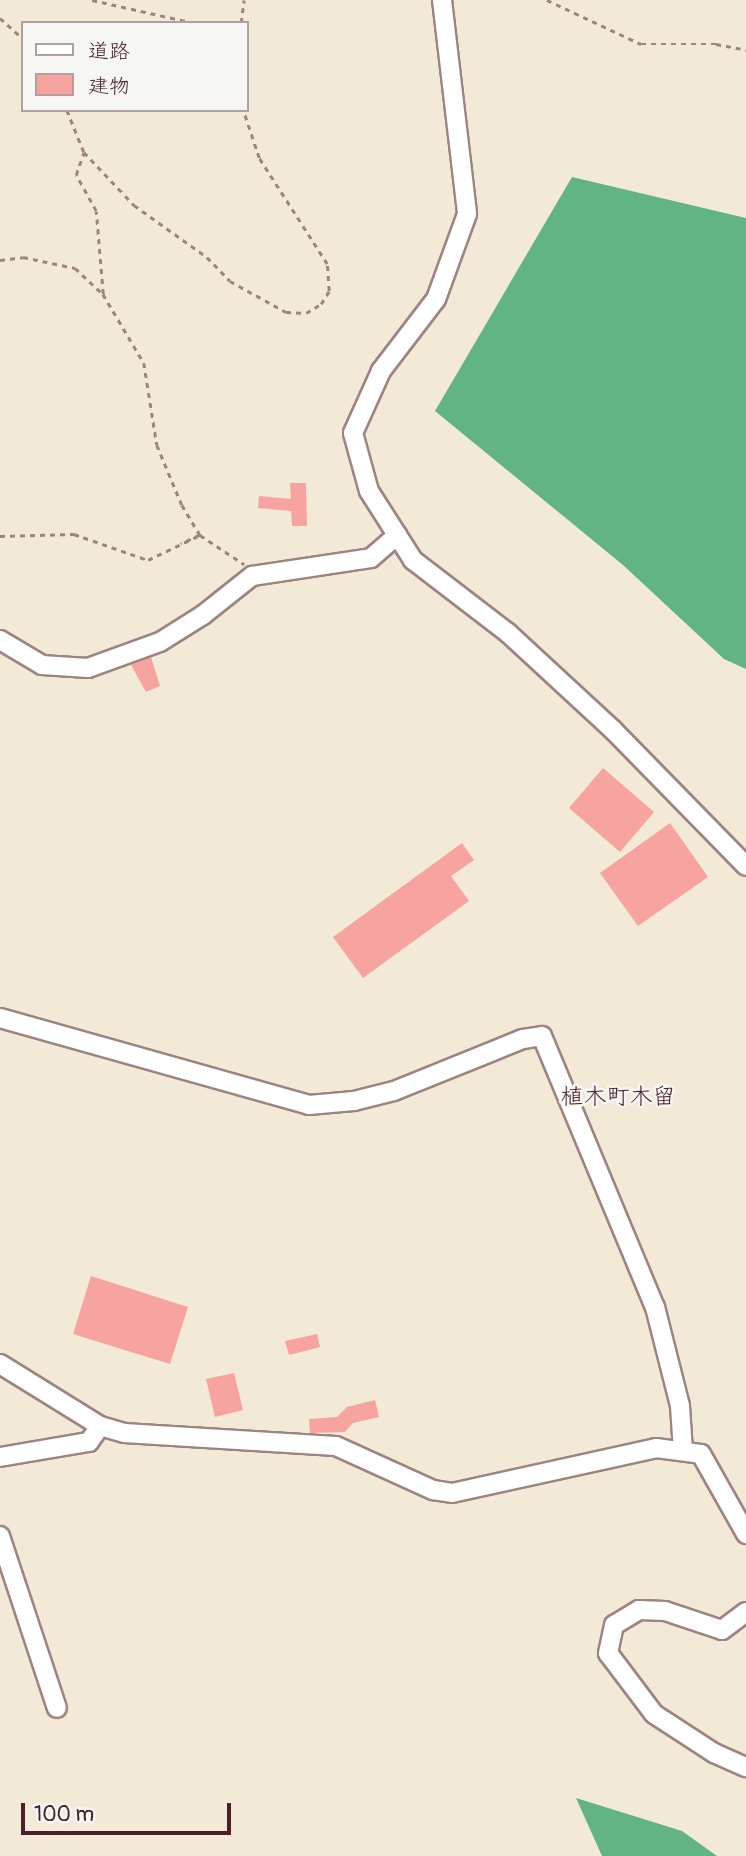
<!DOCTYPE html>
<meta charset="utf-8">
<style>
body{margin:0}
#map{position:relative;width:746px;height:1856px;overflow:hidden;background:#f3e9d7;font-family:Pangolin,"Klee One",sans-serif}
div>[style]{position:absolute}
.forest>*{inset:0;background:#62b582}
.building>*{inset:0;background:#f7a39f}
.path>*{height:2.5px;margin-top:-1.25px;transform-origin:0;background:repeating-linear-gradient(90deg,#9e8481 0 5px,transparent 0 10px)}
.roads{filter:drop-shadow(2px 0 #9e8481) drop-shadow(-2px 0 #9e8481) drop-shadow(0 2px #9e8481) drop-shadow(0 -2px #9e8481)}
.minor>*{height:18px;margin:-9px;padding:0 9px;transform-origin:9px;border-radius:9px;background:#fff}
span{translate:-50% -50%;white-space:nowrap;text-align:center;line-height:1.15;-webkit-text-stroke:5px #f6f6f2;paint-order:stroke}
.quarter-label{font-size:23px;color:#4a1f2b}
.legend{position:absolute;left:21px;top:21px;width:228px;height:91px;box-sizing:border-box;background:#f6f6f2;border:2px solid #b1a0a2;margin:0;padding:9px 12px;list-style:none;font-size:21px;color:#4a1f2b}
.legend li{display:flex;align-items:center;gap:14px;height:35px}
.legend b{width:35px;border:2px solid #b1a0a2}
.scale{position:absolute;left:21px;top:1803px;width:210px;height:32px;box-sizing:border-box;border:4px solid #4a1f2b;border-top:0;padding-left:9px;font-size:21px;line-height:24px;white-space:nowrap;color:#4a1f2b;-webkit-text-stroke:5px #f6f6f2;paint-order:stroke}
</style>
<div id="map">
<div class="forest">
<i style="clip-path:polygon(572px 177px,746px 218px,746px 669px,724px 659px,623px 565px,435px 411px)"></i>
<i style="clip-path:polygon(576px 1798px,682px 1831px,717px 1856px,602px 1856px)"></i>
</div>
<div class="building">
<i style="clip-path:polygon(290px 483px,306px 483px,307px 526px,292px 526px,291px 511px,258px 508px,259px 496px,291px 499px)"></i>
<i style="clip-path:polygon(151px 657px,160px 686px,146px 692px,131px 665px)"></i>
<i style="clip-path:polygon(603px 768px,654px 812px,620px 852px,569px 808px)"></i>
<i style="clip-path:polygon(670px 823px,708px 877px,638px 926px,600px 873px)"></i>
<i style="clip-path:polygon(462px 843px,474px 860px,451px 876px,469px 901px,363px 978px,333px 937px)"></i>
<i style="clip-path:polygon(91px 1276px,188px 1307px,170px 1364px,73px 1334px)"></i>
<i style="clip-path:polygon(317px 1334px,320px 1347px,289px 1355px,285px 1341px)"></i>
<i style="clip-path:polygon(234px 1373px,243px 1410px,215px 1417px,206px 1379px)"></i>
<i style="clip-path:polygon(375px 1400px,379px 1417px,353px 1423px,345px 1432px,310px 1433px,309px 1419px,337px 1417px,347px 1407px)"></i>
</div>
<div class="path">
<i style="left:92px;top:0;width:105px;rotate:12.7deg"></i>
<i style="left:547px;top:0;width:104px;rotate:25.1deg"></i>
<i style="left:641px;top:44px;width:75px"></i>
<i style="left:716px;top:44px;width:31px;rotate:11deg"></i>
<i style="left:0;top:18px;width:31px;rotate:42deg"></i>
<i style="left:241px;top:23px;width:23px;rotate:-83deg"></i>
<i style="left:67px;top:110px;width:45px;rotate:68deg"></i>
<i style="left:0;top:260px;width:23px;rotate:-7deg"></i>
<i style="left:23px;top:257px;width:53px;rotate:11.9deg"></i>
<i style="left:75px;top:268px;width:38px;rotate:43deg"></i>
<i style="left:103px;top:294px;width:80px;rotate:59.3deg"></i>
<i style="left:144px;top:363px;width:83px;rotate:81deg"></i>
<i style="left:157px;top:445px;width:65px;rotate:67.4deg"></i>
<i style="left:182px;top:505px;width:35px;rotate:59deg"></i>
<i style="left:200px;top:535px;width:53px;rotate:33.4deg"></i>
<i style="left:103px;top:294px;width:83px;rotate:-94.8deg"></i>
<i style="left:96px;top:211px;width:41px;rotate:-119.1deg"></i>
<i style="left:76px;top:175px;width:24px;rotate:-71deg"></i>
<i style="left:84px;top:152px;width:73px;rotate:46.7deg"></i>
<i style="left:134px;top:205px;width:90px;rotate:35.5deg"></i>
<i style="left:207px;top:257px;width:33px;rotate:46deg"></i>
<i style="left:230px;top:281px;width:64px;rotate:29deg"></i>
<i style="left:286px;top:312px;width:20px;rotate:3deg"></i>
<i style="left:306px;top:313px;width:17px;rotate:-31deg"></i>
<i style="left:321px;top:304px;width:15px;rotate:-58deg"></i>
<i style="left:329px;top:291px;width:27px;rotate:-94deg"></i>
<i style="left:327px;top:264px;width:126px;rotate:-122.7deg"></i>
<i style="left:259px;top:158px;width:51px;rotate:-108.4deg"></i>
<i style="left:0;top:536px;width:74px;rotate:-1.5deg"></i>
<i style="left:74px;top:534px;width:78px;rotate:19.4deg"></i>
<i style="left:148px;top:560px;width:58px;rotate:-25.7deg"></i>
<i style="left:200px;top:535px;width:21px;rotate:155deg"></i>
</div>
<div class="roads">
<div class="minor">
<i style="left:442px;top:0;width:215px;rotate:83.3deg"></i>
<i style="left:467px;top:214px;width:90px;rotate:110deg"></i>
<i style="left:436px;top:299px;width:91px;rotate:127.4deg"></i>
<i style="left:381px;top:371px;width:68px;rotate:114.3deg"></i>
<i style="left:353px;top:433px;width:60px;rotate:74.6deg"></i>
<i style="left:369px;top:491px;width:82px;rotate:57.5deg"></i>
<i style="left:413px;top:560px;width:120px;rotate:37.5deg"></i>
<i style="left:508px;top:633px;width:143px;rotate:42.7deg"></i>
<i style="left:613px;top:730px;width:190px;rotate:45.6deg"></i>
<i style="left:0;top:640px;width:49px;rotate:30.8deg"></i>
<i style="left:42px;top:665px;width:46px;rotate:3.7deg"></i>
<i style="left:88px;top:668px;width:77px;rotate:-19.9deg"></i>
<i style="left:160px;top:642px;width:51px;rotate:-32.1deg"></i>
<i style="left:203px;top:615px;width:63px;rotate:-38.5deg"></i>
<i style="left:252px;top:576px;width:120px;rotate:-8.6deg"></i>
<i style="left:371px;top:558px;width:35px;rotate:-41deg"></i>
<i style="left:0;top:1018px;width:321px;rotate:15.7deg"></i>
<i style="left:309px;top:1105px;width:45px;rotate:-5.1deg"></i>
<i style="left:354px;top:1101px;width:41px;rotate:-14deg"></i>
<i style="left:394px;top:1091px;width:139px;rotate:-22deg"></i>
<i style="left:523px;top:1039px;width:19px;rotate:-9deg"></i>
<i style="left:542px;top:1036px;width:294px;rotate:67.4deg"></i>
<i style="left:655px;top:1307px;width:102px;rotate:75.8deg"></i>
<i style="left:680px;top:1406px;width:45px;rotate:86.2deg"></i>
<i style="left:0;top:1364px;width:118px;rotate:31.8deg"></i>
<i style="left:100px;top:1426px;width:25px;rotate:16deg"></i>
<i style="left:124px;top:1433px;width:212px;rotate:3.5deg"></i>
<i style="left:336px;top:1446px;width:107px;rotate:24.4deg"></i>
<i style="left:433px;top:1490px;width:19px;rotate:9deg"></i>
<i style="left:452px;top:1493px;width:209px;rotate:-12.4deg"></i>
<i style="left:656px;top:1448px;width:45px;rotate:7.6deg"></i>
<i style="left:701px;top:1454px;width:92px;rotate:60.6deg"></i>
<i style="left:0;top:1457px;width:90px;rotate:-9.6deg"></i>
<i style="left:89px;top:1442px;width:19px;rotate:-55deg"></i>
<i style="left:0;top:1536px;width:181px;rotate:71.7deg"></i>
<i style="left:746px;top:1612px;width:30px;rotate:143deg"></i>
<i style="left:722px;top:1630px;width:60px;rotate:-161.6deg"></i>
<i style="left:665px;top:1611px;width:26px;rotate:-178deg"></i>
<i style="left:639px;top:1610px;width:29px;rotate:149deg"></i>
<i style="left:614px;top:1625px;width:29px;rotate:102deg"></i>
<i style="left:608px;top:1653px;width:76px;rotate:53deg"></i>
<i style="left:654px;top:1714px;width:72px;rotate:33deg"></i>
<i style="left:714px;top:1753px;width:35px;rotate:24deg"></i>
</div>
</div>
<div class="quarter-label">
<span style="left:618px;top:1097px">植木町木留</span>
</div>
<ul class="legend">
<li><b style="height:9px;background:#fff"></b>道路</li>
<li><b style="height:19px;background:#f7a39f"></b>建物</li>
</ul>
<div class="scale">100 m</div>
</div>
